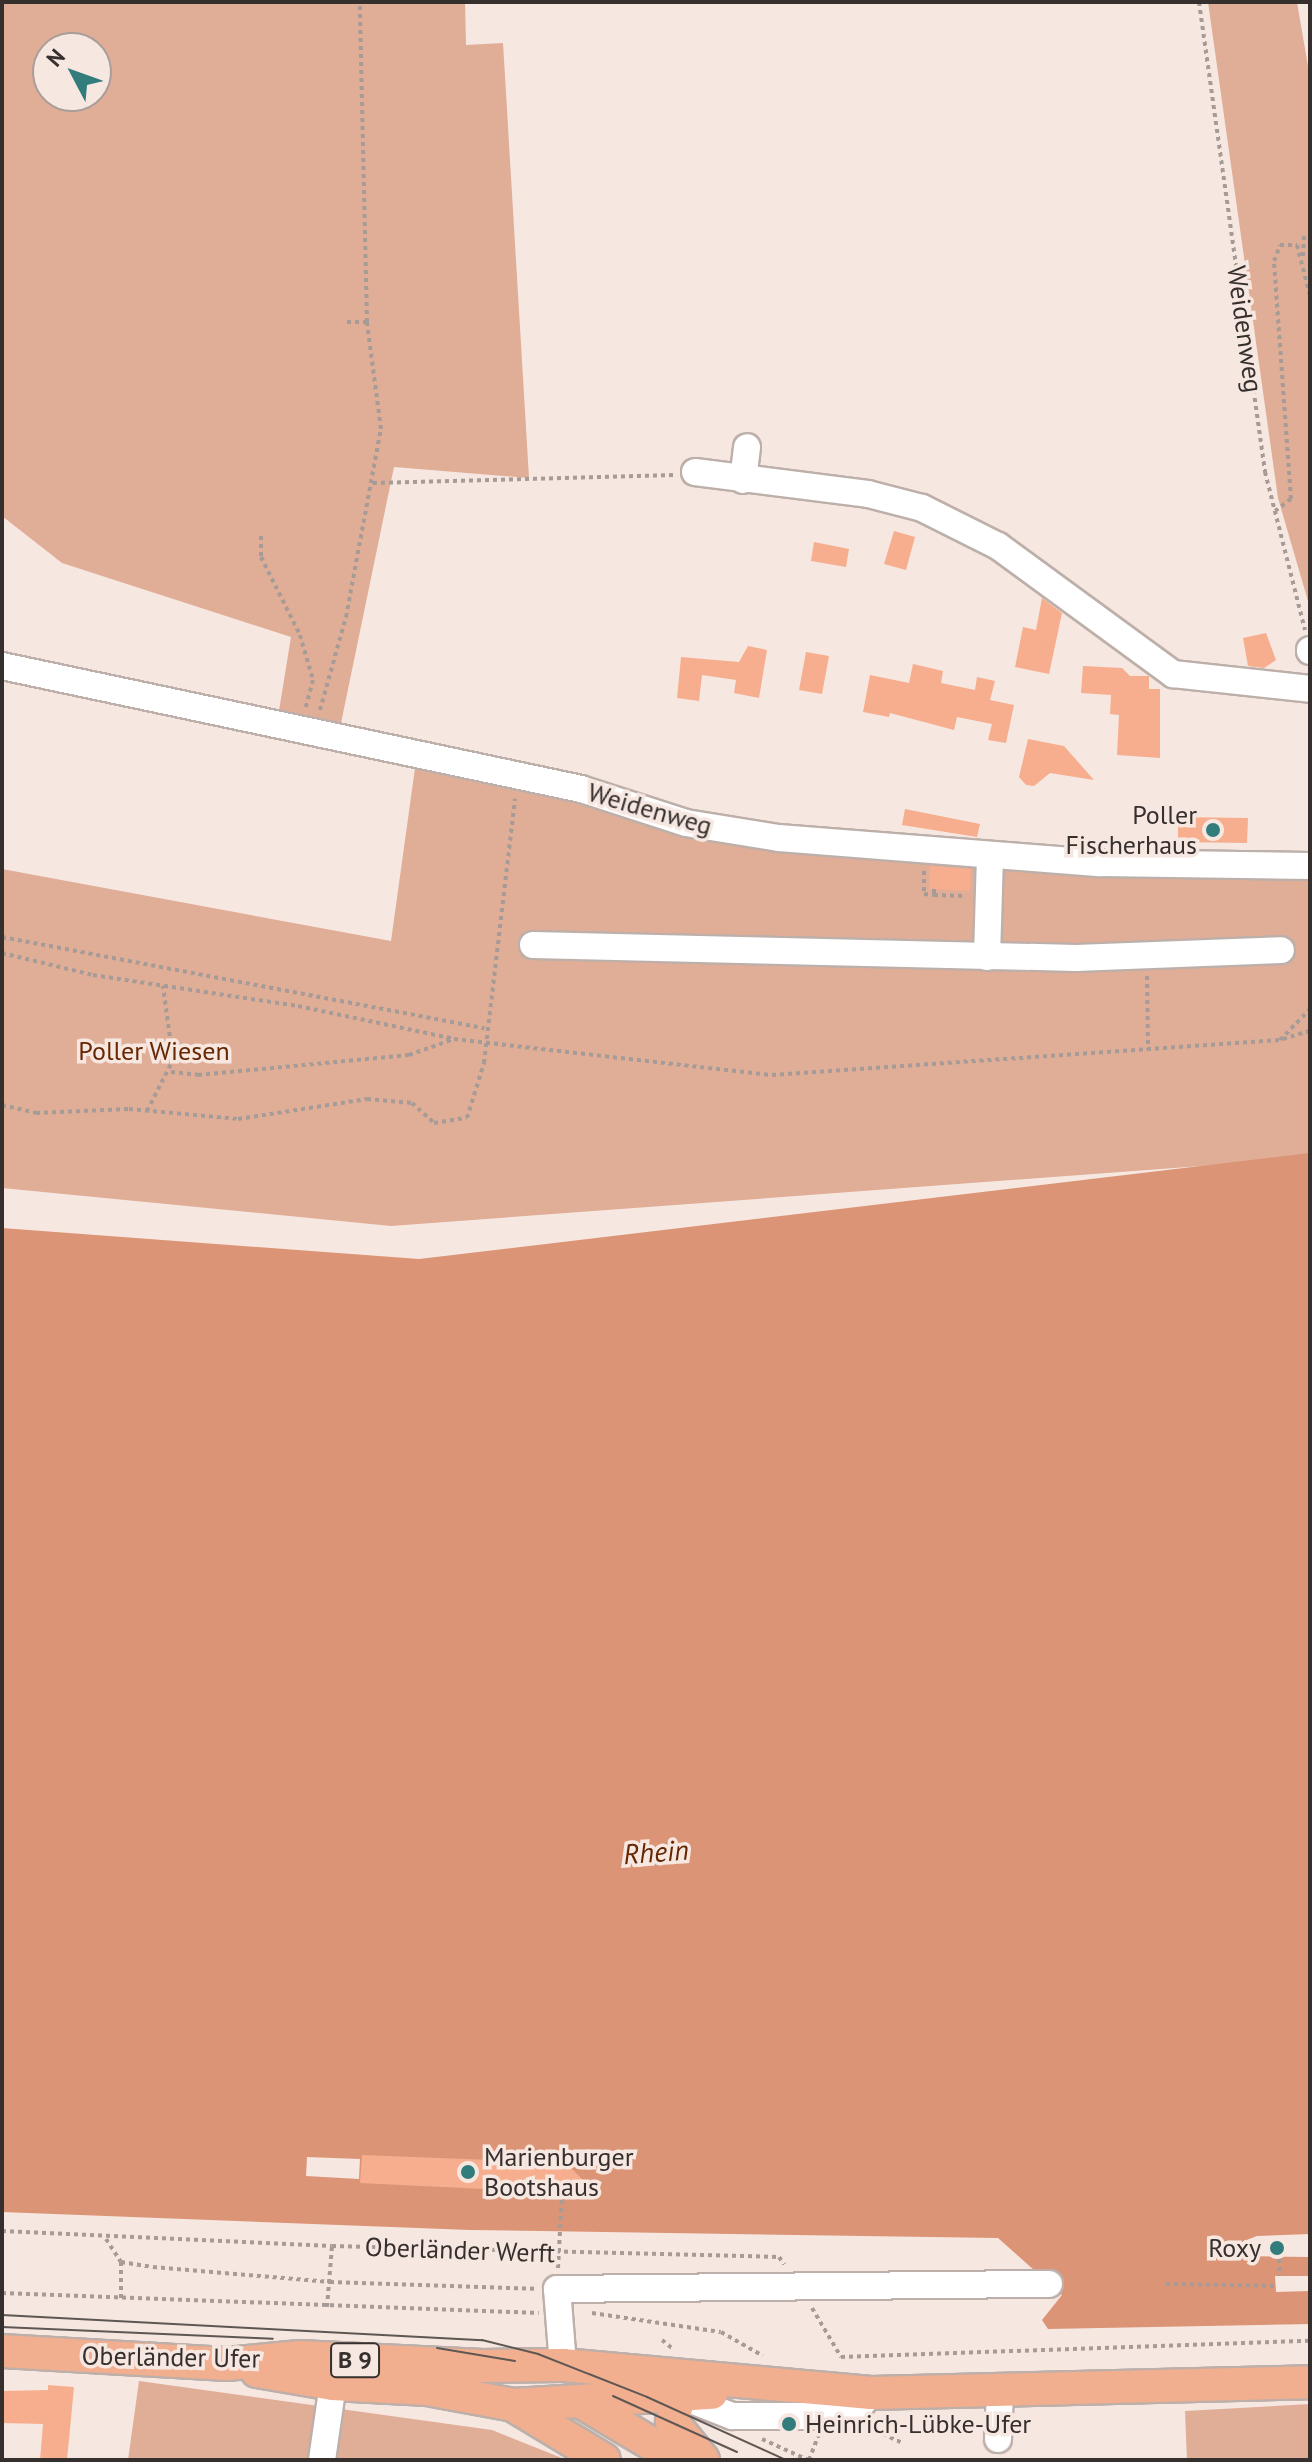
<!DOCTYPE html>
<meta charset="utf-8">
<style>
body{margin:0}
#map{position:relative;width:1312px;height:2462px;overflow:hidden;background:#f6e7e1;font-family:"PT Sans",sans-serif}
div>[style]{position:absolute}
.green>*{inset:0;background:#e0ad97}
.water>*{inset:0;background:#db9475}
.pier>*{inset:0;background:#f6e7e1}
.building>*{inset:0;background:#f7ae8e}
.path>*{height:4px;margin-top:-2px;transform-origin:0;background:repeating-linear-gradient(90deg,#a69b96 0 4px,transparent 0 8px)}
.roads{filter:drop-shadow(2px 0 #bdafa9) drop-shadow(-2px 0 #bdafa9) drop-shadow(0 2px #bdafa9) drop-shadow(0 -2px #bdafa9)}
.minor>*{height:26px;margin:-13px;padding:0 13px;transform-origin:13px;border-radius:13px;background:#fff}
.major>*{height:32px;margin:-16px;padding:0 16px;transform-origin:16px;border-radius:16px;background:#f2af8f}
.tram>*{height:2px;margin:-1px;padding:0 1px;transform-origin:1px;border-radius:1px;background:#5e5754}
.dots>*{width:22px;height:22px;translate:-50% -50%;box-sizing:border-box;border:4px solid #f6e7e1;border-radius:50%}
span{translate:-50% -50%;white-space:nowrap;text-align:center;line-height:1.15;-webkit-text-stroke:7px #f6e7e1;paint-order:stroke}
.shield-label span{padding:2px 6px;background:#f6e7e1;border:2px solid;border-radius:6px;-webkit-text-stroke-width:0}
.shield-label{font-size:24px;color:#352f2d;font-weight:700}
.street-label{font-size:26px;color:#352f2d}
.poi-label{font-size:26px;color:#352f2d}
.right{translate:-100% -50%;text-align:right}
.left{translate:0 -50%;text-align:left}
.park-label{font-size:26px;color:#662702}
.water-label{font-size:28px;color:#652602;font-style:italic}
.frame{position:absolute;inset:0;border:4px solid #352f2d;pointer-events:none}
.north{position:absolute;left:32px;top:32px;width:80px;height:80px;box-sizing:border-box;background:#f6e7e1;border:2px solid #a99d99;border-radius:50%;rotate:311deg;font-size:22px;font-weight:700;line-height:32px;text-align:center;color:#352f2d}
.north::after{content:'';display:block;margin:auto;width:28px;height:36px;background:#337c7c;clip-path:polygon(50% 0,100% 100%,50% 72%,0 100%)}
</style>
<div id="map">
<div class="green">
<i style="clip-path:polygon(evenodd,2px 2px,465px 2px,466px 45px,503px 43px,529px 478px,394px 467px,340px 728px,278px 717px,291px 637px,62px 563px,2px 516px,2px 2px,48px 48px,96px 48px,96px 96px,48px 96px,48px 48px)"></i>
<i style="clip-path:polygon(1208px 2px,1297px 2px,1310px 78px,1310px 608px,1278px 498px)"></i>
<i style="clip-path:polygon(416px 761px,631px 812px,1310px 873px,1310px 1158px,391px 1226px,2px 1188px,2px 869px,391px 941px)"></i>
<i style="clip-path:polygon(139px 2381px,492px 2430px,567px 2460px,128px 2460px)"></i>
<i style="clip-path:polygon(1310px 2404px,1310px 2460px,1187px 2460px,1185px 2411px)"></i>
</div>
<div class="water">
<i style="clip-path:polygon(1310px 1153px,1310px 2324px,1048px 2329px,1042px 2320px,1062px 2295px,998px 2238px,470px 2230px,2px 2212px,2px 1228px,419px 1259px)"></i>
</div>
<div class="pier">
<i style="clip-path:polygon(307px 2157px,360px 2159px,359px 2179px,306px 2176px)"></i>
<i style="clip-path:polygon(1310px 2234px,1310px 2257px,1244px 2256px,1244px 2241px,1257px 2236px)"></i>
<i style="clip-path:polygon(1275px 2276px,1310px 2276px,1310px 2291px,1276px 2292px)"></i>
</div>
<div class="building">
<i style="clip-path:polygon(894px 531px,915px 537px,906px 570px,884px 564px)"></i>
<i style="clip-path:polygon(814px 542px,849px 549px,846px 567px,811px 561px)"></i>
<i style="clip-path:polygon(1042px 598px,1062px 613px,1049px 674px,1015px 667px,1023px 627px,1036px 630px)"></i>
<i style="clip-path:polygon(1266px 633px,1276px 660px,1264px 668px,1248px 666px,1243px 638px)"></i>
<i style="clip-path:polygon(748px 646px,767px 650px,759px 698px,734px 693px,736px 680px,702px 675px,699px 701px,677px 698px,681px 657px,739px 662px)"></i>
<i style="clip-path:polygon(806px 652px,829px 656px,822px 694px,799px 690px)"></i>
<i style="clip-path:polygon(913px 664px,943px 671px,941px 683px,975px 690px,977px 677px,995px 681px,990px 700px,1014px 705px,1006px 743px,988px 740px,992px 724px,957px 717px,954px 730px,890px 713px,889px 717px,863px 712px,870px 675px,909px 683px)"></i>
<i style="clip-path:polygon(1083px 666px,1122px 668px,1130px 676px,1149px 676px,1149px 689px,1160px 689px,1160px 758px,1117px 755px,1119px 715px,1110px 714px,1111px 695px,1081px 693px)"></i>
<i style="clip-path:polygon(1028px 739px,1064px 746px,1094px 780px,1050px 773px,1034px 786px,1026px 785px,1019px 777px)"></i>
<i style="clip-path:polygon(905px 809px,980px 824px,977px 837px,902px 825px)"></i>
<i style="clip-path:polygon(1178px 817px,1248px 818px,1247px 843px,1178px 842px)"></i>
<i style="clip-path:polygon(930px 866px,971px 869px,970px 891px,929px 889px)"></i>
<i style="clip-path:polygon(362px 2155px,566px 2163px,584px 2181px,568px 2193px,360px 2183px)"></i>
<i style="clip-path:polygon(48px 2385px,74px 2387px,67px 2460px,40px 2460px,43px 2424px,2px 2423px,2px 2391px,48px 2390px)"></i>
</div>
<div class="path">
<i style="left:1199px;top:2px;width:475px;rotate:82deg"></i>
<i style="left:1265px;top:472px;width:163px;rotate:75.8deg"></i>
<i style="left:1303px;top:256px;width:20px;rotate:-87deg"></i>
<i style="left:347px;top:322px;width:20px"></i>
<i style="left:373px;top:483px;width:301px;rotate:-1.5deg"></i>
<i style="left:1275px;top:511px;width:20px;rotate:-37deg"></i>
<i style="left:1291px;top:499px;width:239px;rotate:-94.1deg"></i>
<i style="left:1274px;top:261px;width:17px;rotate:-69deg"></i>
<i style="left:1280px;top:245px;width:17px"></i>
<i style="left:1297px;top:245px;width:53px;rotate:75.7deg"></i>
<i style="left:261px;top:536px;width:21px;rotate:90deg"></i>
<i style="left:261px;top:557px;width:87px;rotate:63.4deg"></i>
<i style="left:300px;top:635px;width:47px;rotate:73.9deg"></i>
<i style="left:313px;top:680px;width:28px;rotate:105deg"></i>
<i style="left:320px;top:710px;width:97px;rotate:-74.4deg"></i>
<i style="left:346px;top:617px;width:191px;rotate:-79.5deg"></i>
<i style="left:381px;top:429px;width:108px;rotate:-97.5deg"></i>
<i style="left:367px;top:322px;width:320px;rotate:-91.3deg"></i>
<i style="left:924px;top:871px;width:23px;rotate:90deg"></i>
<i style="left:924px;top:894px;width:10px;rotate:6deg"></i>
<i style="left:934px;top:889px;width:6px;rotate:90deg"></i>
<i style="left:934px;top:895px;width:32px;rotate:2deg"></i>
<i style="left:2px;top:937px;width:491px;rotate:10.7deg"></i>
<i style="left:2px;top:953px;width:94px;rotate:13.6deg"></i>
<i style="left:93px;top:975px;width:207px;rotate:8.6deg"></i>
<i style="left:298px;top:1006px;width:159px;rotate:11.9deg"></i>
<i style="left:454px;top:1039px;width:320px;rotate:6.5deg"></i>
<i style="left:772px;top:1075px;width:509px;rotate:-3.94deg"></i>
<i style="left:1280px;top:1040px;width:43px;rotate:-45.9deg"></i>
<i style="left:1147px;top:976px;width:74px;rotate:89.2deg"></i>
<i style="left:1283px;top:1039px;width:28px;rotate:-17deg"></i>
<i style="left:171px;top:1072px;width:27px;rotate:6deg"></i>
<i style="left:198px;top:1075px;width:212px;rotate:-5.4deg"></i>
<i style="left:409px;top:1055px;width:45px;rotate:-19.7deg"></i>
<i style="left:2px;top:1105px;width:35px;rotate:13deg"></i>
<i style="left:36px;top:1113px;width:93px;rotate:-2.5deg"></i>
<i style="left:129px;top:1109px;width:109px;rotate:5.2deg"></i>
<i style="left:238px;top:1119px;width:131px;rotate:-8.8deg"></i>
<i style="left:367px;top:1099px;width:45px;rotate:5.1deg"></i>
<i style="left:412px;top:1103px;width:30px;rotate:42deg"></i>
<i style="left:434px;top:1123px;width:33px;rotate:-9deg"></i>
<i style="left:467px;top:1118px;width:58px;rotate:-72.8deg"></i>
<i style="left:484px;top:1063px;width:266px;rotate:-83.3deg"></i>
<i style="left:147px;top:1111px;width:57px;rotate:-63deg"></i>
<i style="left:173px;top:1060px;width:75px;rotate:-97.7deg"></i>
<i style="left:2px;top:2231px;width:330px;rotate:2.6deg"></i>
<i style="left:332px;top:2246px;width:447px;rotate:1.4deg"></i>
<i style="left:779px;top:2257px;width:9px;rotate:54deg"></i>
<i style="left:106px;top:2239px;width:27px;rotate:57deg"></i>
<i style="left:121px;top:2262px;width:32px;rotate:9deg"></i>
<i style="left:153px;top:2267px;width:178px;rotate:4.8deg"></i>
<i style="left:330px;top:2282px;width:207px;rotate:1.9deg"></i>
<i style="left:1279px;top:2259px;width:17px;rotate:87deg"></i>
<i style="left:121px;top:2262px;width:38px;rotate:90deg"></i>
<i style="left:558px;top:2268px;width:75px;rotate:-86.9deg"></i>
<i style="left:1166px;top:2284px;width:110px;rotate:1deg"></i>
<i style="left:2px;top:2293px;width:537px;rotate:2.13deg"></i>
<i style="left:327px;top:2307px;width:61px;rotate:-85.3deg"></i>
<i style="left:812px;top:2308px;width:57px;rotate:59.4deg"></i>
<i style="left:841px;top:2357px;width:469px;rotate:-2deg"></i>
<i style="left:592px;top:2313px;width:130px;rotate:8.4deg"></i>
<i style="left:721px;top:2332px;width:48px;rotate:29.7deg"></i>
<i style="left:662px;top:2340px;width:13px;rotate:39deg"></i>
<i style="left:868px;top:2427px;width:38px;rotate:25deg"></i>
<i style="left:762px;top:2439px;width:51px;rotate:24.5deg"></i>
<i style="left:809px;top:2460px;width:26px;rotate:-69deg"></i>
</div>
<div class="roads">
<div class="minor">
<i style="left:695px;top:472px;width:174px;rotate:7.2deg"></i>
<i style="left:868px;top:494px;width:56px;rotate:14.5deg"></i>
<i style="left:922px;top:508px;width:85px;rotate:26.6deg"></i>
<i style="left:998px;top:546px;width:217px;rotate:36.2deg"></i>
<i style="left:1173px;top:674px;width:138px;rotate:6.2deg"></i>
<i style="left:743px;top:480px;width:33px;rotate:-83deg"></i>
<i style="left:1310px;top:650px;width:1px;rotate:90deg"></i>
<i style="left:2px;top:666px;width:592px;rotate:11.99deg"></i>
<i style="left:581px;top:789px;width:110px;rotate:17.9deg"></i>
<i style="left:686px;top:823px;width:94px;rotate:9.2deg"></i>
<i style="left:779px;top:838px;width:322px;rotate:4.5deg"></i>
<i style="left:1100px;top:863px;width:210px;rotate:0.8deg"></i>
<i style="left:533px;top:945px;width:543px;rotate:1.37deg"></i>
<i style="left:1076px;top:958px;width:205px;rotate:-2.2deg"></i>
<i style="left:987px;top:957px;width:101px;rotate:-88.3deg"></i>
<i style="left:563px;top:2365px;width:76px;rotate:-94.5deg"></i>
<i style="left:557px;top:2289px;width:492px;rotate:-0.6deg"></i>
<i style="left:683px;top:2397px;width:53px;rotate:21.2deg"></i>
<i style="left:732px;top:2416px;width:119px"></i>
<i style="left:851px;top:2416px;width:30px;rotate:-49deg"></i>
<i style="left:998px;top:2439px;width:47px;rotate:-87.6deg"></i>
<i style="left:322px;top:2460px;width:77px;rotate:-81.8deg"></i>
</div>
<div class="major">
<i style="left:2px;top:2351px;width:225px;rotate:3.3deg"></i>
<i style="left:227px;top:2364px;width:73px;rotate:-5.5deg"></i>
<i style="left:300px;top:2357px;width:183px;rotate:2.8deg"></i>
<i style="left:483px;top:2366px;width:80px;rotate:-0.7deg"></i>
<i style="left:563px;top:2365px;width:309px;rotate:5.2deg"></i>
<i style="left:871px;top:2393px;width:439px;rotate:-1.4deg"></i>
<i style="left:257px;top:2371px;width:77px;rotate:9.7deg"></i>
<i style="left:333px;top:2384px;width:94px;rotate:3deg"></i>
<i style="left:427px;top:2389px;width:87px;rotate:10.5deg"></i>
<i style="left:513px;top:2405px;width:106px;rotate:31.1deg"></i>
<i style="left:680px;top:2395px;width:28px;rotate:107deg"></i>
<i style="left:672px;top:2422px;width:49px;rotate:50.8deg"></i>
<i style="left:583px;top:2403px;width:112px;rotate:30.7deg"></i>
<i style="left:513px;top:2405px;width:199px;rotate:-3.5deg"></i>
</div>
</div>
<div class="tram">
<i style="left:2px;top:2315px;width:481px;rotate:3deg"></i>
<i style="left:482px;top:2340px;width:58px;rotate:14deg"></i>
<i style="left:538px;top:2354px;width:117px;rotate:21.5deg"></i>
<i style="left:647px;top:2397px;width:153px;rotate:24.4deg"></i>
<i style="left:2px;top:2327px;width:271px;rotate:2.5deg"></i>
<i style="left:437px;top:2348px;width:79px;rotate:9.5deg"></i>
<i style="left:613px;top:2396px;width:136px;rotate:24.3deg"></i>
</div>
<div class="dots">
<i style="left:1213px;top:830px;background:#337c7c"></i>
<i style="left:468px;top:2172px;background:#337c7c"></i>
<i style="left:1277px;top:2248px;background:#337c7c"></i>
<i style="left:789px;top:2424px;background:#337c7c"></i>
</div>
<div class="shield-label">
<span style="left:355px;top:2360px">B 9</span>
</div>
<div class="street-label">
<span style="left:1245px;top:329px;rotate:82deg">Weidenweg</span>
<span style="left:650px;top:809px;rotate:16deg">Weidenweg</span>
<span style="left:460px;top:2250px;rotate:2deg">Oberländer Werft</span>
<span style="left:171px;top:2357px;rotate:1deg">Oberländer Ufer</span>
</div>
<div class="poi-label">
<span class="right" style="left:1197px;top:830px">Poller<br>Fischerhaus</span>
<span class="left" style="left:484px;top:2172px">Marienburger<br>Bootshaus</span>
<span class="right" style="left:1261px;top:2248px">Roxy</span>
<span class="left" style="left:805px;top:2424px">Heinrich-Lübke-Ufer</span>
</div>
<div class="park-label">
<span style="left:154px;top:1051px">Poller Wiesen</span>
</div>
<div class="water-label">
<span style="left:656px;top:1852px;rotate:-4deg">Rhein</span>
</div>
<div class="frame"></div>
<div class="north">N</div>
</div>
